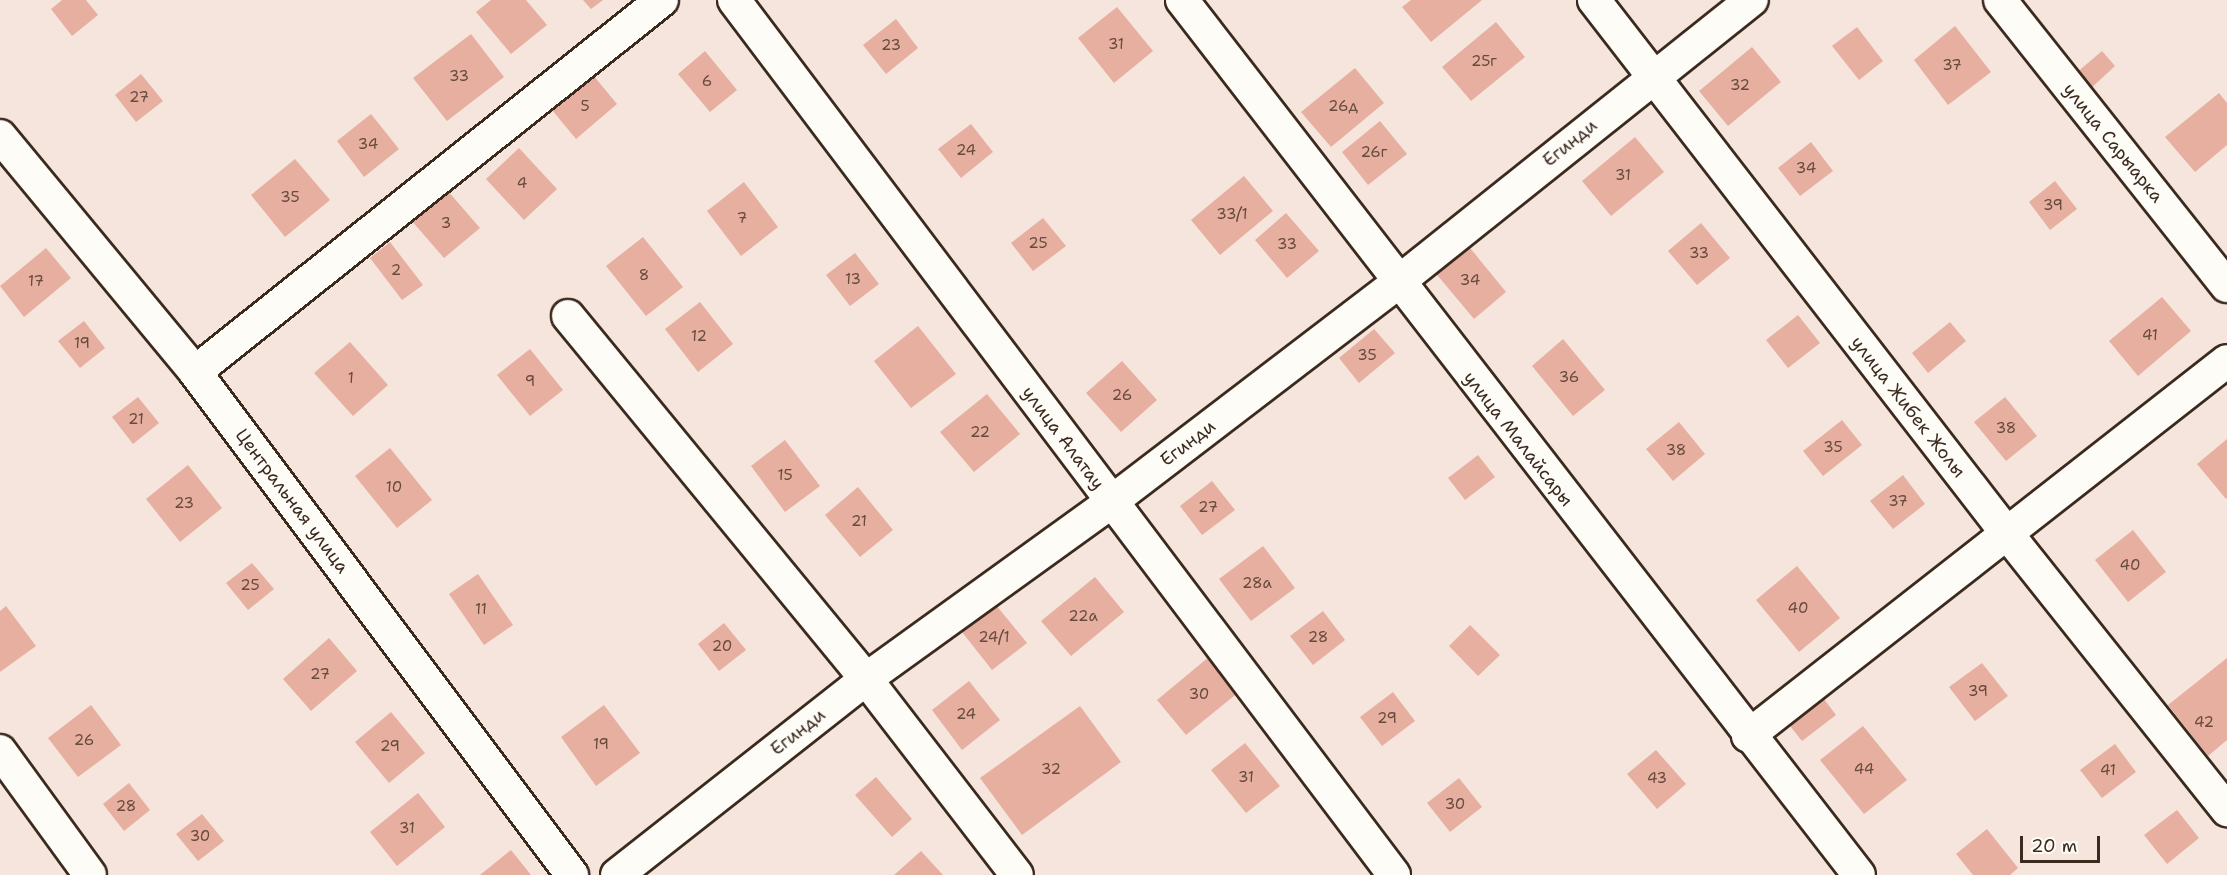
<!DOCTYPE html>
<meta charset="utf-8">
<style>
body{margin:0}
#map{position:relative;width:2227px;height:875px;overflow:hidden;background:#f6e5dd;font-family:"Shantell Sans",sans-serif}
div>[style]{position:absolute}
.building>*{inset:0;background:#e7af9f}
.roads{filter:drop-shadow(2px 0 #3b2a1e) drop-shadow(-2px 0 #3b2a1e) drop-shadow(0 2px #3b2a1e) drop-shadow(0 -2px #3b2a1e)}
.minor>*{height:32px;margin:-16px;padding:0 16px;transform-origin:16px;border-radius:16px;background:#fdfcf7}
span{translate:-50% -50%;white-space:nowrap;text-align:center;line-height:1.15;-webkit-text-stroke:5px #fdfcf7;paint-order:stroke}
.number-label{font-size:15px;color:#664b3e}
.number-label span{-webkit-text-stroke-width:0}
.street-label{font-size:18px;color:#3b2a1e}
.scale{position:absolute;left:2020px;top:836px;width:80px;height:27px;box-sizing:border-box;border:3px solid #3b2a1e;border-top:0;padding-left:8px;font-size:18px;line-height:21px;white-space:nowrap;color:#3b2a1e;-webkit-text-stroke:4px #fdfcf7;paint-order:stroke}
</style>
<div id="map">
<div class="building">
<i style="clip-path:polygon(62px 0,86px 0,98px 15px,72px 36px,51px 9px)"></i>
<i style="clip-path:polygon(491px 0,526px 0,547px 25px,511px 54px,476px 12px)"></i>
<i style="clip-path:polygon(583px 0,603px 0,591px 9px)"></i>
<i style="clip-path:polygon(1411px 0,1482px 0,1431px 42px,1402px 7px)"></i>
<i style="clip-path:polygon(1117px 7px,1153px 51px,1114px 83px,1078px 38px)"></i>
<i style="clip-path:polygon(896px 19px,918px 48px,886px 74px,863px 45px)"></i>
<i style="clip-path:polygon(1496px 22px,1525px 57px,1471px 101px,1442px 67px)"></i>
<i style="clip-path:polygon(1955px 26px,1991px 72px,1948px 105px,1914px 60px)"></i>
<i style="clip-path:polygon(1857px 27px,1883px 61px,1859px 80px,1832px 46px)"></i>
<i style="clip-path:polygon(471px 34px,504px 77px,447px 121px,413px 78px)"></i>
<i style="clip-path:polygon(1752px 47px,1781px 82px,1728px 126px,1699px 91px)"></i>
<i style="clip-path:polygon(705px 51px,737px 90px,710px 112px,678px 74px)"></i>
<i style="clip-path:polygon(2102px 51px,2115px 66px,2089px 90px,2075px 74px)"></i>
<i style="clip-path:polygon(1355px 68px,1384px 103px,1331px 147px,1301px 112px)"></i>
<i style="clip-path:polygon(141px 74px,163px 101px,136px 122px,115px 95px)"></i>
<i style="clip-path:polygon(593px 75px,617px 104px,576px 139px,552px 110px)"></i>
<i style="clip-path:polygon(2219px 93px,2227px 103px,2227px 145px,2195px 172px,2165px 137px)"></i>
<i style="clip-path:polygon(371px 114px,399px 149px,364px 177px,337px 141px)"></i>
<i style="clip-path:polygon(1380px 121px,1407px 154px,1368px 185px,1342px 152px)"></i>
<i style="clip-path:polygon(971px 124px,993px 152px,961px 178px,938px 149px)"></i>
<i style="clip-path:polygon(1635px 137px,1664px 172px,1611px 216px,1582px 181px)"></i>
<i style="clip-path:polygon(1811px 142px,1833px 171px,1800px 196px,1778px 168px)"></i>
<i style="clip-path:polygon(519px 148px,557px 189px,524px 220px,486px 179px)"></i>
<i style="clip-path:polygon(295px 159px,330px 200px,285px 237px,251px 195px)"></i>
<i style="clip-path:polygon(1244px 176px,1273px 211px,1220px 255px,1191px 220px)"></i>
<i style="clip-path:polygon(2055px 181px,2077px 209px,2050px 230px,2029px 202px)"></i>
<i style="clip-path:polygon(744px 182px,778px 227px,741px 256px,707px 211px)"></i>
<i style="clip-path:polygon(447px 190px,480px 228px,444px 258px,411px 220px)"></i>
<i style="clip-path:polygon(1286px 213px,1319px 251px,1287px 278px,1255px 240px)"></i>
<i style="clip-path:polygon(1043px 218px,1066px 246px,1033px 271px,1011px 243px)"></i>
<i style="clip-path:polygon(1701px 223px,1730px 258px,1697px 285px,1668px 251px)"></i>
<i style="clip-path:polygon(643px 237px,683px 287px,646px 316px,606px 266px)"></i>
<i style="clip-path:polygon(390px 242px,423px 285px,402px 300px,370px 258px)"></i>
<i style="clip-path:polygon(1466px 243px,1506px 292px,1474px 319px,1433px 270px)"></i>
<i style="clip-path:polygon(46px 248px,71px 278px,24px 317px,0 286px)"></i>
<i style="clip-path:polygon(855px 253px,879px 284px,850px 306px,826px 275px)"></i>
<i style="clip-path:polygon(2162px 297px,2191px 331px,2138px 376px,2109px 341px)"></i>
<i style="clip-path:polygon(700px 302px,733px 344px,698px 372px,665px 329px)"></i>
<i style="clip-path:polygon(1798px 315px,1820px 343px,1788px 368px,1766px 340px)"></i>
<i style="clip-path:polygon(84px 321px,105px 348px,80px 368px,58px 341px)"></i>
<i style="clip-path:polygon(1950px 322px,1966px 341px,1928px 373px,1912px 353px)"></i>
<i style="clip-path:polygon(918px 326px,956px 374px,911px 408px,874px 361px)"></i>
<i style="clip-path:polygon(1374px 329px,1395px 353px,1359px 383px,1339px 358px)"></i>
<i style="clip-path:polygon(1563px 339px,1605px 390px,1573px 416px,1532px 366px)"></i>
<i style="clip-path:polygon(350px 342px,388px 385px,353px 416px,314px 373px)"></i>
<i style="clip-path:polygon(530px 349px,563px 390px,530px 416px,497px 375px)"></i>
<i style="clip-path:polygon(1122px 361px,1157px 400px,1121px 432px,1086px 393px)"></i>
<i style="clip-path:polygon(987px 394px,1020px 434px,974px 472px,940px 432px)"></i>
<i style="clip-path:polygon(138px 397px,159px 423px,133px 444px,112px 417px)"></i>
<i style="clip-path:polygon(2005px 397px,2037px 436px,2006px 461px,1974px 422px)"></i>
<i style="clip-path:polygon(1842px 420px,1862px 445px,1823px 476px,1803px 451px)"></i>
<i style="clip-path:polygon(1679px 422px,1705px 454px,1673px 481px,1646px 449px)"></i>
<i style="clip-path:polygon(2227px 439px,2227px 498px,2226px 499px,2197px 464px)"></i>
<i style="clip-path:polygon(785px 440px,820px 486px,785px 512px,751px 466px)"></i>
<i style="clip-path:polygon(390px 448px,432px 500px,397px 528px,355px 476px)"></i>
<i style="clip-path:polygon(1478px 455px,1495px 477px,1465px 500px,1448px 478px)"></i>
<i style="clip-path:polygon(188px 465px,222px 508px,180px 542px,146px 499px)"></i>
<i style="clip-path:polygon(1903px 475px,1925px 504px,1893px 529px,1870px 501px)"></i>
<i style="clip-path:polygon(1212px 481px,1235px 510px,1202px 535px,1180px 506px)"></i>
<i style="clip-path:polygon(858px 487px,893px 530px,860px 557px,825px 515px)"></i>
<i style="clip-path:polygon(2133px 530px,2166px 572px,2128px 602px,2095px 560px)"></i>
<i style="clip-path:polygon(1263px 546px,1295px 588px,1251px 621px,1219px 579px)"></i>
<i style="clip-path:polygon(252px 563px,274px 589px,248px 610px,226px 583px)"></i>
<i style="clip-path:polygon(1797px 566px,1840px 618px,1799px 652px,1756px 600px)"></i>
<i style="clip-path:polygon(478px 574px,513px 625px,484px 645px,449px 594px)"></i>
<i style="clip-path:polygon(1095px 577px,1124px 612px,1071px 656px,1041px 621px)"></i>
<i style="clip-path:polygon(996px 605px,1027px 643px,992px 670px,962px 632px)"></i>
<i style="clip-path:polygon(6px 606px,36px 646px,0 672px,0 611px)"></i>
<i style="clip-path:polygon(1323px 611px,1345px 640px,1313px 665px,1290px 636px)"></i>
<i style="clip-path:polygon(724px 623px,746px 650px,719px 671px,698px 644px)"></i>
<i style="clip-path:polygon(1470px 625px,1500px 655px,1478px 676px,1449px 646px)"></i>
<i style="clip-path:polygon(329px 638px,357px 671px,311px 711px,283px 679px)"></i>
<i style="clip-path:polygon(1210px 656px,1240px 691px,1186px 735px,1157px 700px)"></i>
<i style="clip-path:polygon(2227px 658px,2227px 740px,2208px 756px,2168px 705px)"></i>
<i style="clip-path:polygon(1982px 663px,2008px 696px,1975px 721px,1949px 687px)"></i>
<i style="clip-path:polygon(969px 681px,1000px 720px,962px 750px,932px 710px)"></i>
<i style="clip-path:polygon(1818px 691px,1836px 715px,1802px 741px,1783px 717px)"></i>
<i style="clip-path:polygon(1393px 692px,1415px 721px,1382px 746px,1360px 717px)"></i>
<i style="clip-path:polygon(91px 705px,121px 745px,78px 777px,48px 738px)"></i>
<i style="clip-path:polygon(604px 705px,640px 753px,596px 786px,561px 737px)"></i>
<i style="clip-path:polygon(1080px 706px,1121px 762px,1022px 835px,980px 778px)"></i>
<i style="clip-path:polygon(391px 712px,425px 753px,389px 783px,355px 742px)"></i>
<i style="clip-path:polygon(1863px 726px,1907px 780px,1864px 814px,1820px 760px)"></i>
<i style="clip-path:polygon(1245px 743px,1280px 786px,1246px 813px,1211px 770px)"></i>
<i style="clip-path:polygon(2115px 744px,2136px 772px,2102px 798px,2080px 770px)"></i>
<i style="clip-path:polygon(1656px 750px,1686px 784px,1657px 809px,1627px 774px)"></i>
<i style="clip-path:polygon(876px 777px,912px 819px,892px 837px,855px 795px)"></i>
<i style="clip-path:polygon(1459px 778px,1482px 807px,1450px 832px,1427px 803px)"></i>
<i style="clip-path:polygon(129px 783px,150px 810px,124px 831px,103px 804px)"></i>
<i style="clip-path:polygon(418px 793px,445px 827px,397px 866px,370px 832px)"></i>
<i style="clip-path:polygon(2177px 810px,2199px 838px,2167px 864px,2144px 835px)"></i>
<i style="clip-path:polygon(202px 814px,224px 841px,198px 861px,176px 834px)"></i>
<i style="clip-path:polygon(1987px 829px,2018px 868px,2010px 875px,1973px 875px,1956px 854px)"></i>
<i style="clip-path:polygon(511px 850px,531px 875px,480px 875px)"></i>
<i style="clip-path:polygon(921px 851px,943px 875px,894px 875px)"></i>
</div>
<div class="roads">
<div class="minor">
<i style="left:734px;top:0;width:1096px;rotate:52.97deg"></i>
<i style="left:1182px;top:0;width:1106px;rotate:52.27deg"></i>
<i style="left:1594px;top:0;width:671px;rotate:52.26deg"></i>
<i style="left:2005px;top:531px;width:357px;rotate:51.5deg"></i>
<i style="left:2000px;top:0;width:365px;rotate:51.6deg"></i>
<i style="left:0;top:136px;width:306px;rotate:50.4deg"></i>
<i style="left:195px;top:372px;width:629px;rotate:53.15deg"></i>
<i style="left:568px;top:316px;width:470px;rotate:50.6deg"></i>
<i style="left:866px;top:679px;width:247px;rotate:52.4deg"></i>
<i style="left:195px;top:372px;width:597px;rotate:-38.54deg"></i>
<i style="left:1748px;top:736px;width:608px;rotate:-38.06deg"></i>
<i style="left:0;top:751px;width:153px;rotate:54deg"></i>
<i style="left:617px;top:875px;width:317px;rotate:-38.2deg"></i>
<i style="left:866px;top:679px;width:302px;rotate:-35.8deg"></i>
<i style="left:1111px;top:502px;width:360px;rotate:-37.4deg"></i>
<i style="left:1397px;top:283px;width:454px;rotate:-38.6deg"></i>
</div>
</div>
<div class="number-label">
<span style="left:1116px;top:45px">31</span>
<span style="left:891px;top:46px">23</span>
<span style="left:1484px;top:62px">25г</span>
<span style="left:1952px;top:66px">37</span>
<span style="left:459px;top:77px">33</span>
<span style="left:707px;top:82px">6</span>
<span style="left:1740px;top:86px">32</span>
<span style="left:139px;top:98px">27</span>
<span style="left:585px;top:107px">5</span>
<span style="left:1343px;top:107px">26д</span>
<span style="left:368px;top:145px">34</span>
<span style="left:966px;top:151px">24</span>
<span style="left:1374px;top:153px">26г</span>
<span style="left:1806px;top:169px">34</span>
<span style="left:1623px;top:176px">31</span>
<span style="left:522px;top:184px">4</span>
<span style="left:290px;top:198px">35</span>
<span style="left:2053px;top:206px">39</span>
<span style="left:1232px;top:215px">33/1</span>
<span style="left:742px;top:219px">7</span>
<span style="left:446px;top:224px">3</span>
<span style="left:1038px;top:244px">25</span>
<span style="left:1287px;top:245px">33</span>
<span style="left:1699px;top:254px">33</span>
<span style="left:396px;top:271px">2</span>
<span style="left:644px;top:276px">8</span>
<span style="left:853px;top:280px">13</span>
<span style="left:1470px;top:281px">34</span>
<span style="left:36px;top:282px">17</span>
<span style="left:2150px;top:336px">41</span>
<span style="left:699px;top:337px">12</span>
<span style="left:82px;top:344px">19</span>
<span style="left:1367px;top:356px">35</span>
<span style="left:1569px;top:378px">36</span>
<span style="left:351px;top:379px">1</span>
<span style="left:530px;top:382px">9</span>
<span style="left:1122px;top:396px">26</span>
<span style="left:136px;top:420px">21</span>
<span style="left:2006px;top:429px">38</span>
<span style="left:980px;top:433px">22</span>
<span style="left:1833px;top:448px">35</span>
<span style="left:1676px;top:451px">38</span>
<span style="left:785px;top:476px">15</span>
<span style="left:394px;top:488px">10</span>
<span style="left:1898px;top:502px">37</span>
<span style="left:184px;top:504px">23</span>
<span style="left:1208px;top:508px">27</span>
<span style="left:859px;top:522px">21</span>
<span style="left:2130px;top:566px">40</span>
<span style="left:1257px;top:584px">28а</span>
<span style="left:250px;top:586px">25</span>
<span style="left:1798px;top:609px">40</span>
<span style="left:481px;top:610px">11</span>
<span style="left:1083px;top:617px">22а</span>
<span style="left:994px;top:638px">24/1</span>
<span style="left:1318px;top:638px">28</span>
<span style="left:722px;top:647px">20</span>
<span style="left:320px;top:675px">27</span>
<span style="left:1978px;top:692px">39</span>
<span style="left:1199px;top:695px">30</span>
<span style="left:966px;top:715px">24</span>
<span style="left:1387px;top:719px">29</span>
<span style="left:2204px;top:723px">42</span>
<span style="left:84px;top:741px">26</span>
<span style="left:601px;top:745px">19</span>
<span style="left:390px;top:747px">29</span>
<span style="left:1051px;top:770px">32</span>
<span style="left:1864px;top:770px">44</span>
<span style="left:2108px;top:771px">41</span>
<span style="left:1246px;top:778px">31</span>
<span style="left:1657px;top:779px">43</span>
<span style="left:1455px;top:805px">30</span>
<span style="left:126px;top:807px">28</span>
<span style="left:407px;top:829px">31</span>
<span style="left:200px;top:837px">30</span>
</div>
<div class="street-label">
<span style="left:1570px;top:143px;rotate:-39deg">Егинди</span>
<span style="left:2113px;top:143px;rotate:51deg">улица Сарыарка</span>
<span style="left:1908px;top:407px;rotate:52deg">улица Жибек Жолы</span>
<span style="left:1063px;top:438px;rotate:53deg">улица Алатау</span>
<span style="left:1518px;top:439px;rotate:52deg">улица Малайсары</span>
<span style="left:1188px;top:443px;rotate:-37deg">Егинди</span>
<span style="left:292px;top:501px;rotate:53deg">Центральная улица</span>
<span style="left:798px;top:732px;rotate:-38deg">Егинди</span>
</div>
<div class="scale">20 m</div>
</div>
